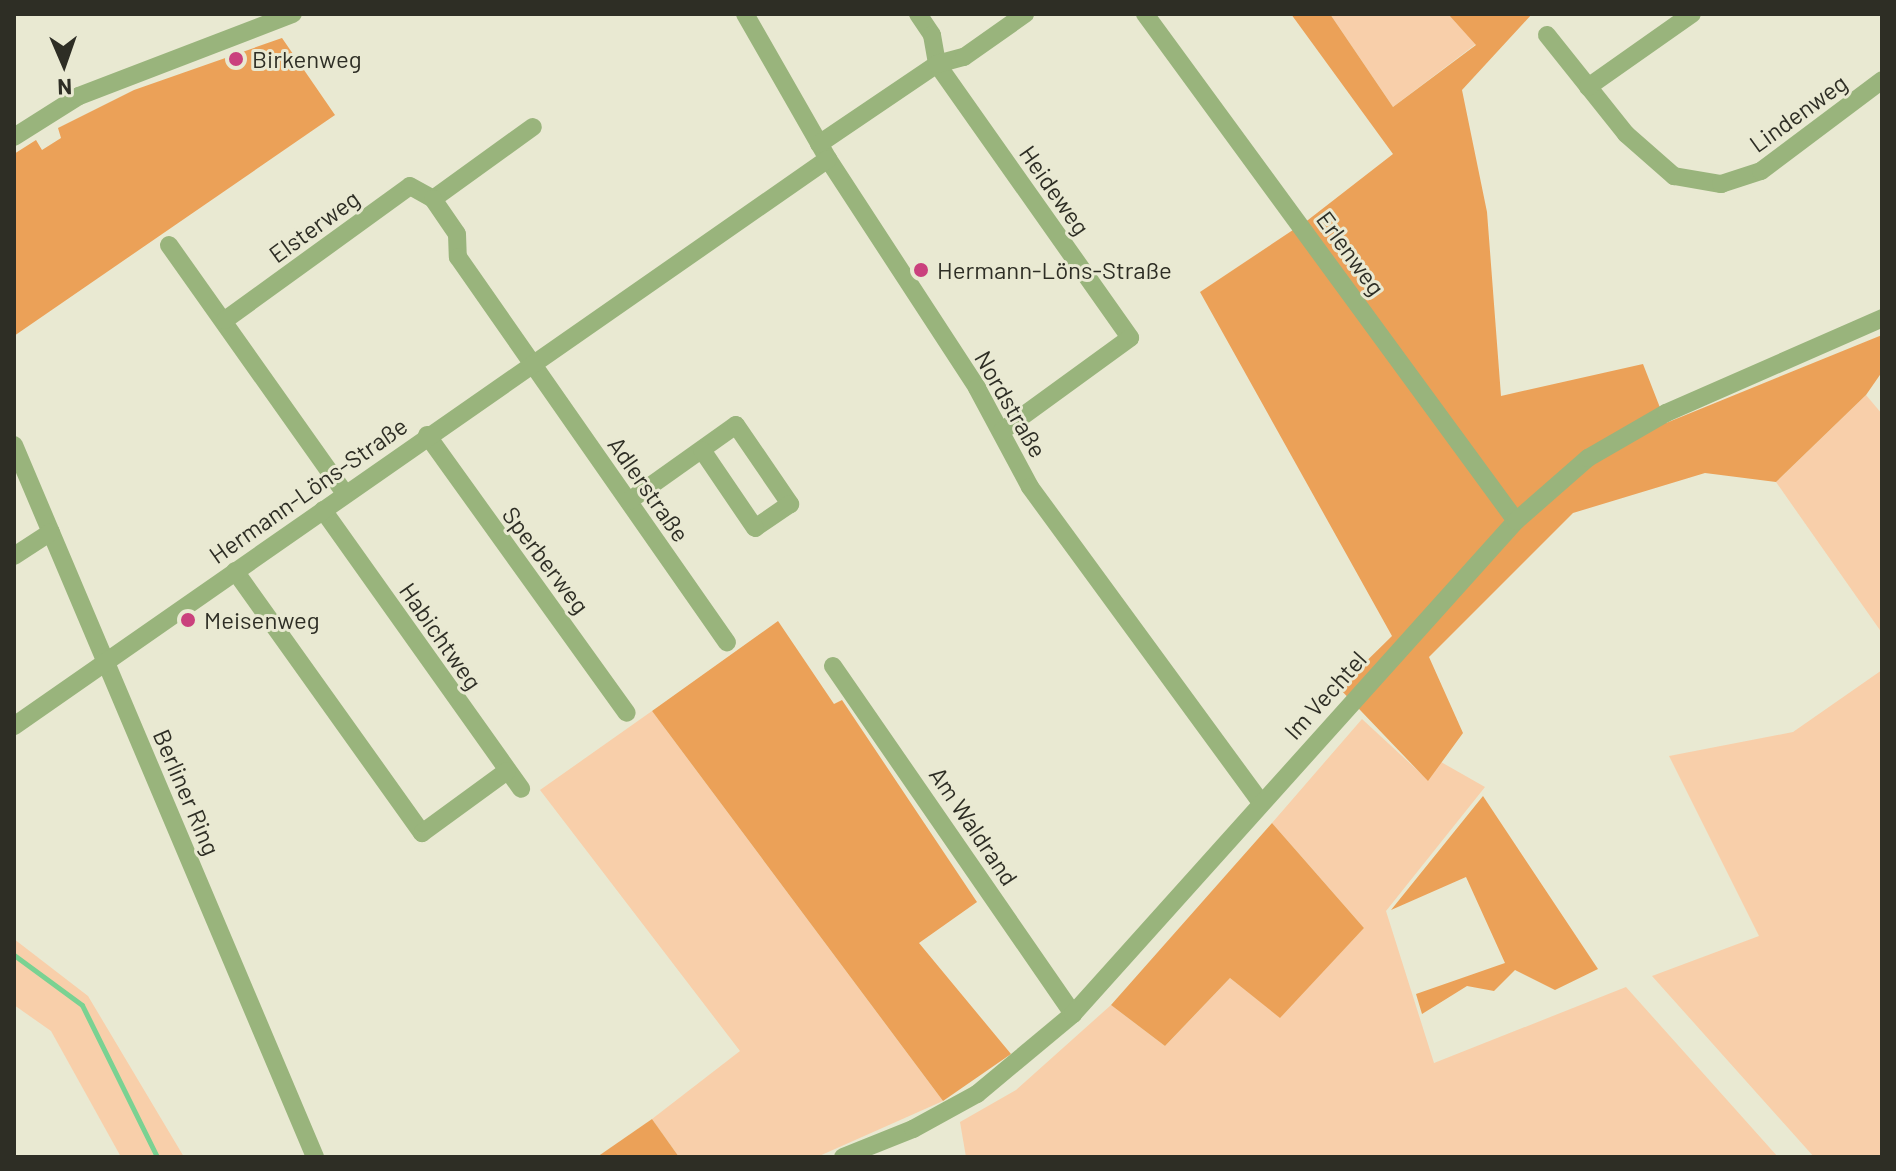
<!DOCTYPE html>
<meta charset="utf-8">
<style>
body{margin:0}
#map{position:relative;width:1896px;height:1171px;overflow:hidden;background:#e9e9d2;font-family:Barlow,sans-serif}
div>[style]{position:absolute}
.green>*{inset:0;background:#f8cfaa}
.forest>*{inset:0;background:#eba158}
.stream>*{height:5px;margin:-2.5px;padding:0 2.5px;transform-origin:2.5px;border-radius:2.5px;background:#7ad292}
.street>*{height:18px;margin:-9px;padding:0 9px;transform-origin:9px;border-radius:9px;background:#99b47c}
.dots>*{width:22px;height:22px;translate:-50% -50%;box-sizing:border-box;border:4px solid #e9e9d2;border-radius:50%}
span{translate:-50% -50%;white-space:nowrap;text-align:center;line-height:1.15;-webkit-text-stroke:6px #e9e9d2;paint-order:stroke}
.poi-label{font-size:24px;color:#2e2e25}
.left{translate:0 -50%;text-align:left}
.street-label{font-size:24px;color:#2e2e25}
.frame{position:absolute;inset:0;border:16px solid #2e2e25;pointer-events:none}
.north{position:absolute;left:24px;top:24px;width:80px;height:80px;-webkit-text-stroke:6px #e9e9d2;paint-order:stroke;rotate:178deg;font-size:22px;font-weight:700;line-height:32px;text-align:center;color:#2e2e25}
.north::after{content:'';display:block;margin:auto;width:28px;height:36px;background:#2e2e25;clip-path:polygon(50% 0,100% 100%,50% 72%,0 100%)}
</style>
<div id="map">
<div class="green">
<i style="clip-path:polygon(1330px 14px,1448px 14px,1476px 44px,1393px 107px)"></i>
<i style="clip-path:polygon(1866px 395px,1882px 414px,1882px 633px,1776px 482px)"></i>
<i style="clip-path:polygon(1882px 670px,1882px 1157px,1814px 1157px,1652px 976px,1759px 936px,1669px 756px,1793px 732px)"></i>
<i style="clip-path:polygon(652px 711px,943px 1101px,817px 1157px,679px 1157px,652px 1119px,740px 1051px,540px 790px)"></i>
<i style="clip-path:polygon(1362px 719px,1428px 780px,1441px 762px,1485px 787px,1386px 911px,1434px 1063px,1626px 987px,1778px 1157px,966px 1157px,960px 1122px,1016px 1090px,1111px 1005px,1165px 1046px,1230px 978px,1280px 1017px,1364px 928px,1272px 823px)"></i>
<i style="clip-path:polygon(14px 939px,88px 996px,184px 1157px,121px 1157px,51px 1031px,14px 1005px)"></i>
</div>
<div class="forest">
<i style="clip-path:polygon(1291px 14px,1330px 14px,1393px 107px,1476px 45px,1448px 14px,1532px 14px,1462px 90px,1487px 212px,1501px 396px,1643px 364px,1666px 423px,1882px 335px,1882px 372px,1866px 395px,1776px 482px,1705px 473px,1573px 513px,1429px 657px,1463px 733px,1428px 781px,1339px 688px,1392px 636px,1200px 292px,1308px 220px,1393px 154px)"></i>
<i style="clip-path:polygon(282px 38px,335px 115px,14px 336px,14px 154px,36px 140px,42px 150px,61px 138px,58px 128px,134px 90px)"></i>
<i style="clip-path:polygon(778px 621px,834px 704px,842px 700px,977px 902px,919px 943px,1011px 1054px,943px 1101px,652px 711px)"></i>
<i style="clip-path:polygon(1483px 796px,1598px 969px,1555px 990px,1515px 970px,1494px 991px,1467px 986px,1422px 1014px,1416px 994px,1505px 963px,1466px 877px,1391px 910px)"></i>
<i style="clip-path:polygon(1272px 823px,1364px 928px,1280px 1018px,1230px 978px,1165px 1046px,1111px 1005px)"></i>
<i style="clip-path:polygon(652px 1119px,679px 1157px,597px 1157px)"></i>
</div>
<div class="stream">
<i style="left:14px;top:955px;width:84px;rotate:36.3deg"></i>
<i style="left:82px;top:1005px;width:169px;rotate:63.7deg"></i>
</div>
<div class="street">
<i style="left:745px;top:14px;width:167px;rotate:60.2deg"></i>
<i style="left:828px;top:159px;width:273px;rotate:56.9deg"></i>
<i style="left:977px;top:388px;width:112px;rotate:61.8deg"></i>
<i style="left:1030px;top:487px;width:389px;rotate:53.8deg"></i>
<i style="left:918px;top:14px;width:25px;rotate:56deg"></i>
<i style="left:932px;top:35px;width:29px;rotate:80deg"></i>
<i style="left:937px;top:64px;width:335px;rotate:54.8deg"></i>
<i style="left:1130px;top:338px;width:158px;rotate:144deg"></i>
<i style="left:1145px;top:14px;width:628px;rotate:53.8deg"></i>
<i style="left:1547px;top:35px;width:127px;rotate:51.4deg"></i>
<i style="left:1626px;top:134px;width:64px;rotate:41.2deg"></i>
<i style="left:1674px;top:176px;width:48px;rotate:9.7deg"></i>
<i style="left:1721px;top:184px;width:42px;rotate:-18deg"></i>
<i style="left:1761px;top:171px;width:151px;rotate:-36.9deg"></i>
<i style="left:1588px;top:87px;width:127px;rotate:-35.1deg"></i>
<i style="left:14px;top:137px;width:77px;rotate:-32.2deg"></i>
<i style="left:79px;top:96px;width:229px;rotate:-21deg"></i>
<i style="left:819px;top:144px;width:143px;rotate:-34.1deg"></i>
<i style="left:937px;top:64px;width:28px;rotate:-15deg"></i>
<i style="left:964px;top:57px;width:75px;rotate:-35.2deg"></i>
<i style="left:433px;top:199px;width:123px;rotate:-35.8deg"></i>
<i style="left:169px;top:245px;width:305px;rotate:54.7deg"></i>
<i style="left:225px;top:320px;width:228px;rotate:-35.9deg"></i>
<i style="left:410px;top:186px;width:26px;rotate:29deg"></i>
<i style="left:433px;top:199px;width:42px;rotate:55.6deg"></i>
<i style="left:457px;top:234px;width:23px;rotate:88deg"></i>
<i style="left:458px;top:257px;width:470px;rotate:55.1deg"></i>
<i style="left:427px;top:435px;width:342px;rotate:54.3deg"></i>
<i style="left:14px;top:445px;width:773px;rotate:67.08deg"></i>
<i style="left:629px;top:501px;width:131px;rotate:-35.4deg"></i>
<i style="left:736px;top:425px;width:96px;rotate:55.6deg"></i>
<i style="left:790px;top:504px;width:42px;rotate:145.6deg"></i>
<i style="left:755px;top:528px;width:94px;rotate:-124.2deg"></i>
<i style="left:323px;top:510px;width:342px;rotate:54.6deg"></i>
<i style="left:14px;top:556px;width:44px;rotate:-33deg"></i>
<i style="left:235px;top:571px;width:322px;rotate:54.5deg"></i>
<i style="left:422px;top:833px;width:105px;rotate:-36.1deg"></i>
<i style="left:833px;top:666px;width:423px;rotate:55.4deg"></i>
<i style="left:14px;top:726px;width:992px;rotate:-34.86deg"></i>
<i style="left:843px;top:1157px;width:75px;rotate:-21.8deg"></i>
<i style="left:913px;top:1129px;width:73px;rotate:-28.7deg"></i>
<i style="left:977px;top:1094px;width:125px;rotate:-39.8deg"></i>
<i style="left:1073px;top:1014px;width:663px;rotate:-48.06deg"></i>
<i style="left:1516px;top:521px;width:96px;rotate:-41.2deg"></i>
<i style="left:1588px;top:458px;width:90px;rotate:-30deg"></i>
<i style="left:1666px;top:413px;width:236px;rotate:-23.7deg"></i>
</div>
<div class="dots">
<i style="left:236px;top:59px;background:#ca417d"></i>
<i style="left:921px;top:270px;background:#ca417d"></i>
<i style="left:188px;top:620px;background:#ca417d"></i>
</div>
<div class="poi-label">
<span class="left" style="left:252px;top:59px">Birkenweg</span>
<span class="left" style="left:937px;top:270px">Hermann-Löns-Straße</span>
<span class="left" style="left:204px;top:620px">Meisenweg</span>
</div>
<div class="street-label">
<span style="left:1798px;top:113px;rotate:-36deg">Lindenweg</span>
<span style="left:1055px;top:190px;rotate:55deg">Heideweg</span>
<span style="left:314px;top:226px;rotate:-36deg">Elsterweg</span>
<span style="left:1351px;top:253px;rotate:54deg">Erlenweg</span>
<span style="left:1011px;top:404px;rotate:60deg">Nordstraße</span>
<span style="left:649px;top:489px;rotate:55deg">Adlerstraße</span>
<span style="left:308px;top:490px;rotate:-35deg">Hermann-Löns-Straße</span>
<span style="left:546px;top:560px;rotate:53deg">Sperberweg</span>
<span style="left:441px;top:636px;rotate:55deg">Habichtweg</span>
<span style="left:1325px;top:695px;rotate:-48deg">Im Vechtel</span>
<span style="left:187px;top:792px;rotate:67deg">Berliner Ring</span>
<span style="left:974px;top:826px;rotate:56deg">Am Waldrand</span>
</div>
<div class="frame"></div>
<div class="north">N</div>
</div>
